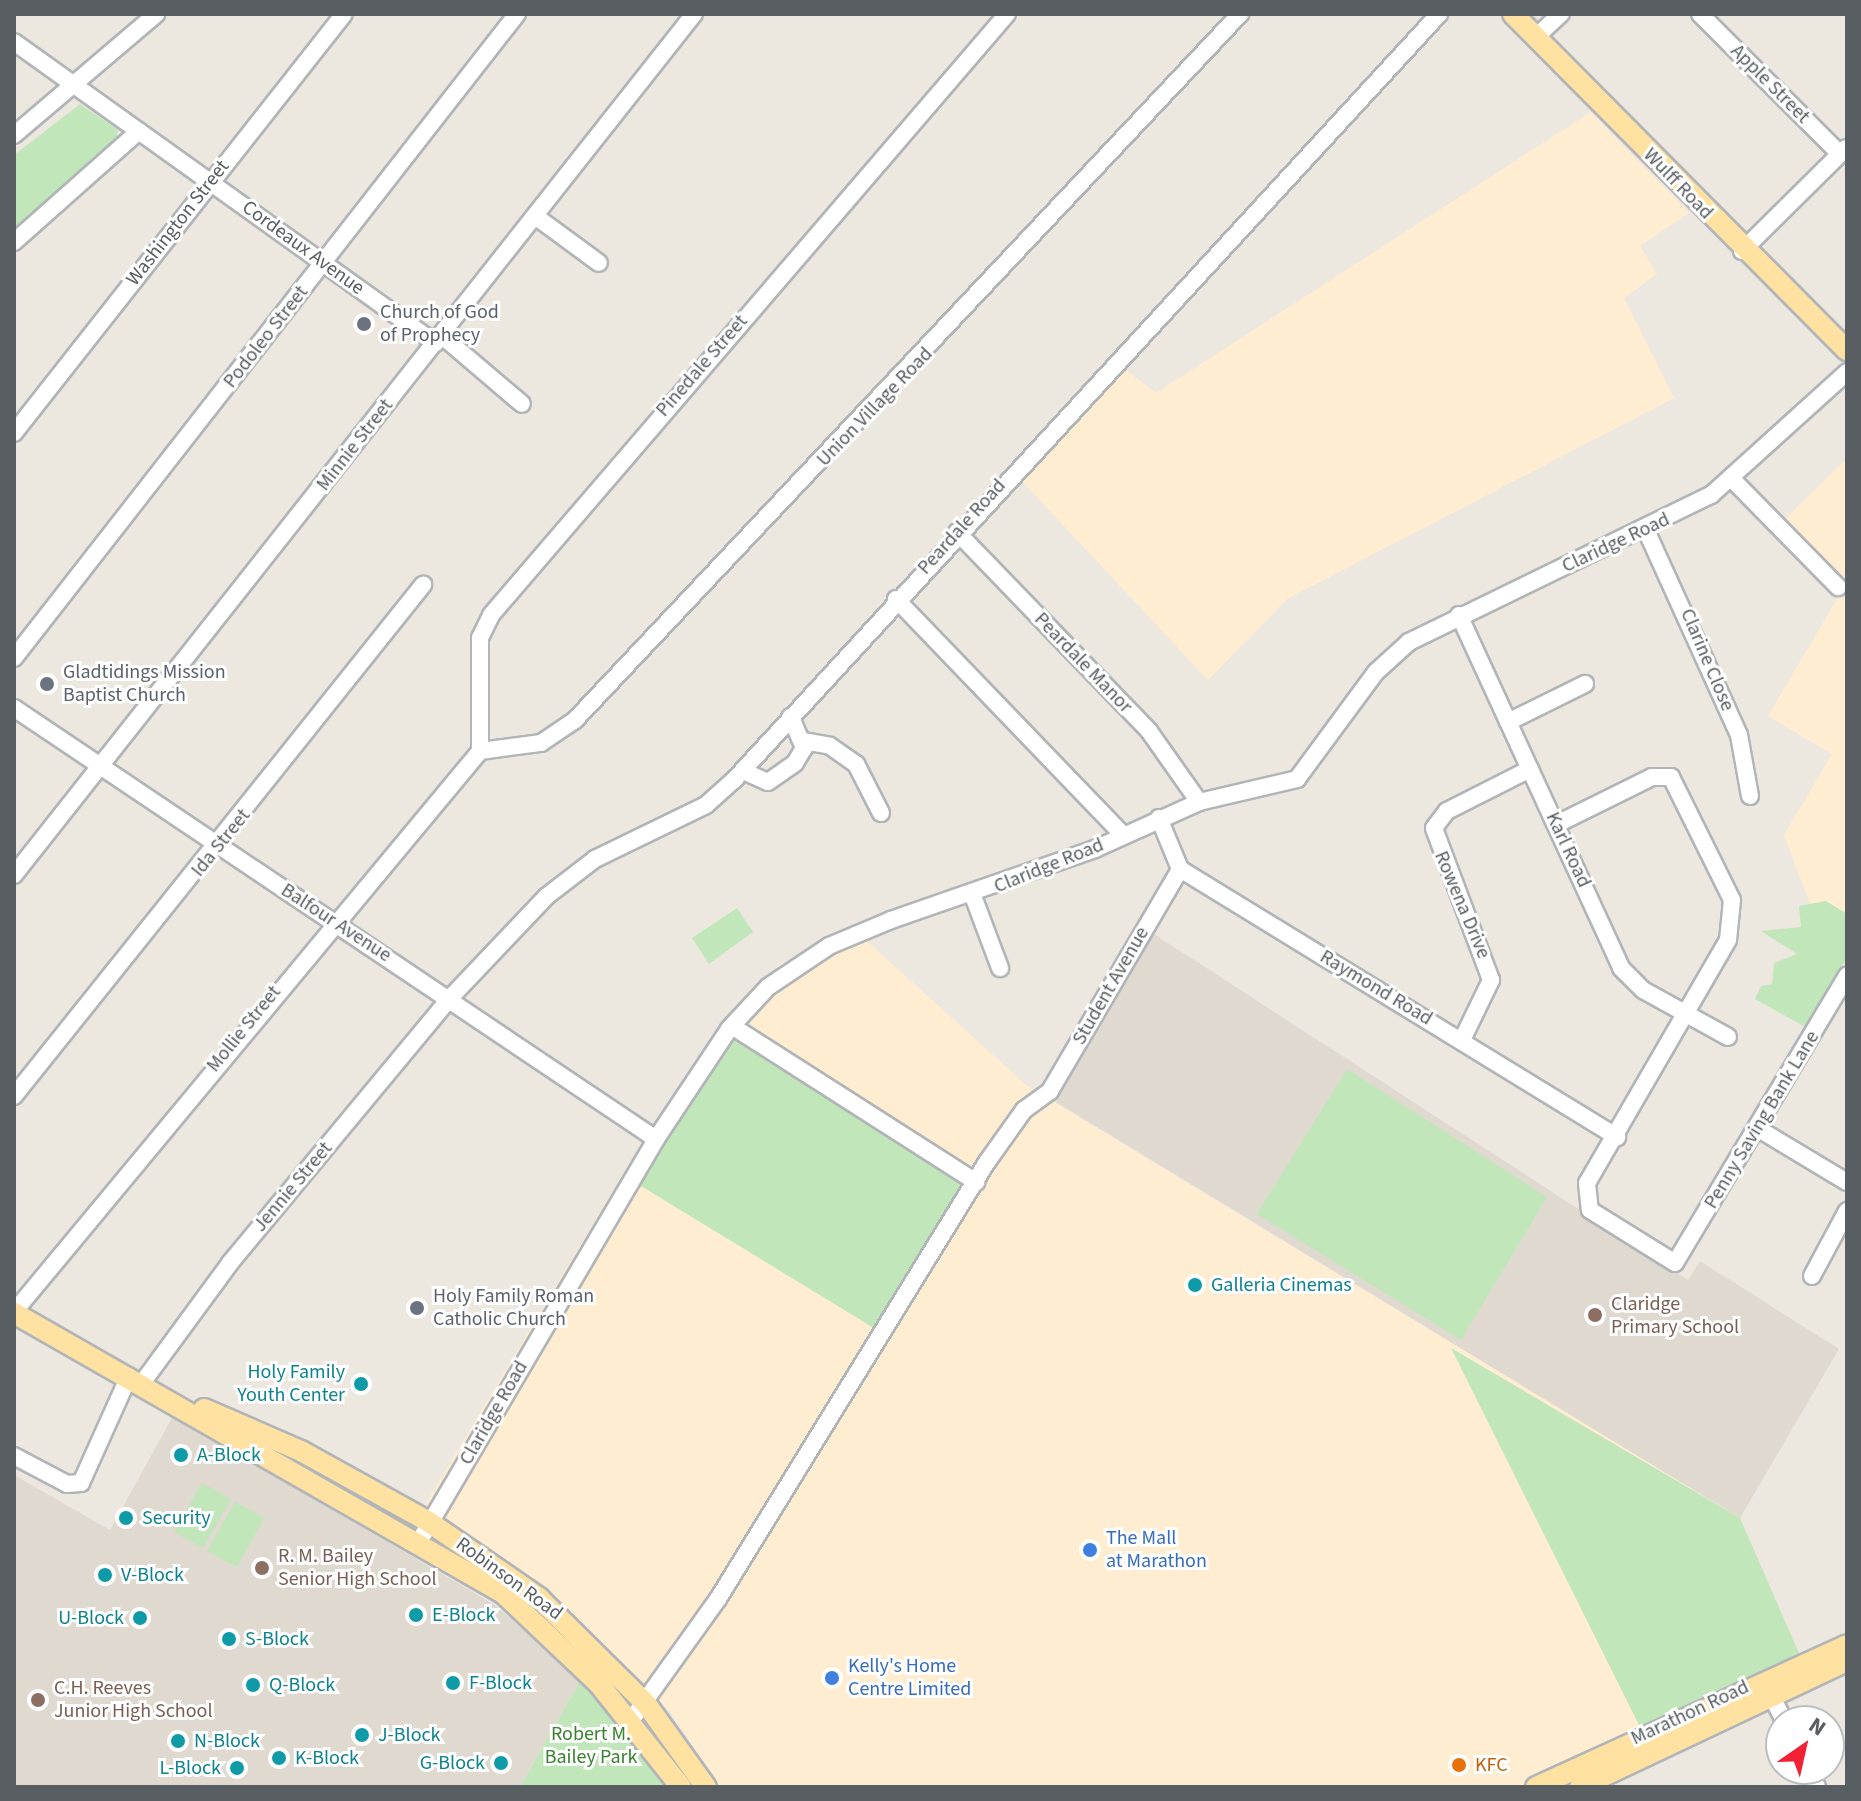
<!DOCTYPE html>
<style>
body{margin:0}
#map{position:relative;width:1861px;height:1801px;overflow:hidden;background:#ede8df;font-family:"Source Sans 3",sans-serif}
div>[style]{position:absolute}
.commercial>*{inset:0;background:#ffedd2}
.education>*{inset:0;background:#dfd9d0}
.green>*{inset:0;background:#c1e6ba}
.roads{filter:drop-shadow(2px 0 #b1b5b8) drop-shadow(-2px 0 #b1b5b8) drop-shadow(0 2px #b1b5b8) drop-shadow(0 -2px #b1b5b8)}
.minor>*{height:16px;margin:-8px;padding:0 8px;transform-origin:8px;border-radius:8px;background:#fff}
.major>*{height:20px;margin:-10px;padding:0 10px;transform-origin:10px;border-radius:10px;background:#ffe1a2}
.dots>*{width:22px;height:22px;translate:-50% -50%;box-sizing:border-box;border:4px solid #fff;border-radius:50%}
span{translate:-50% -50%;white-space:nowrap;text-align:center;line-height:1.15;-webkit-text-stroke:6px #fff;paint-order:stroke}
.street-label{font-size:20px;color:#585e62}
.worship-label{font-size:20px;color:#5b616d}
.left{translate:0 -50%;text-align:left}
.culture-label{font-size:20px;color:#0d838f}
.right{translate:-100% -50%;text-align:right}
.education-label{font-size:20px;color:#785e54}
.shop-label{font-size:20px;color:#366cbe}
.park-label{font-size:20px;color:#39822f}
.food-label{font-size:20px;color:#c56008}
.frame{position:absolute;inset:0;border:16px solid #585e62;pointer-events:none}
.north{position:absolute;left:1765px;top:1705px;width:80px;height:80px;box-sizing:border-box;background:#fff;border:2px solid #bcbfc0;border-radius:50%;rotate:34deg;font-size:22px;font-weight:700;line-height:32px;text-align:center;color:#585e62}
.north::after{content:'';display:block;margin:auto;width:28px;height:36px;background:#f22133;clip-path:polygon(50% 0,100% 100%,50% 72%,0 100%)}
</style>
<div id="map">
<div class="commercial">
<i style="clip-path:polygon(1591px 112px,1689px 213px,1640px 246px,1657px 274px,1624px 298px,1674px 398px,1287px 599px,1208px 680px,1021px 480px,1123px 368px,1156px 393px)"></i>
<i style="clip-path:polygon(1847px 458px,1847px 920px,1813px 911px,1784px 835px,1832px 754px,1768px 716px,1839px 596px,1775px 529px)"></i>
<i style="clip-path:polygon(850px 926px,1026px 1085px,1740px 1518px,1804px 1665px,1540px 1787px,720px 1787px,671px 1713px,564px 1605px,422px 1510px,641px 1144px,726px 1019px,779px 965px)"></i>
</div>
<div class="education">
<i style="clip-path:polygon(1154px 934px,1688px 1280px,1700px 1261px,1839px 1349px,1740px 1518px,1056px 1102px)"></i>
<i style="clip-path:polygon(173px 1416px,495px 1605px,581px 1679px,520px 1787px,14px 1787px,14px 1475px,110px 1530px)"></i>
</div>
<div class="green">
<i style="clip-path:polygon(80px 104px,118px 130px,116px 140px,16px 235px,14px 155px)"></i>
<i style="clip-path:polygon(1826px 901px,1847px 914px,1847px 958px,1807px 1028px,1755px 999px,1761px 986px,1772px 984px,1774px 963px,1797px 954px,1761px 931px,1801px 927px,1799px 906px)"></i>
<i style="clip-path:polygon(737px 908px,753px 932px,709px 964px,692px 938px)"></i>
<i style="clip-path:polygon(733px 1034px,967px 1179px,882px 1333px,631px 1180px)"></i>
<i style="clip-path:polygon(1347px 1069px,1547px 1197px,1461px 1340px,1257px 1214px)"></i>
<i style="clip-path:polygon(1451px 1348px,1740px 1518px,1802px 1660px,1644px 1735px)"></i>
<i style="clip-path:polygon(202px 1483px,231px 1499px,203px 1548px,174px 1532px)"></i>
<i style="clip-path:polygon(235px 1502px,264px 1518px,237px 1567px,207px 1551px)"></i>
<i style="clip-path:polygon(581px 1679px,611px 1707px,671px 1787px,520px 1787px)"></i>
</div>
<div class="roads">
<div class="minor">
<i style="left:1700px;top:14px;width:198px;rotate:45deg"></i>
<i style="left:1536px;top:37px;width:34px;rotate:-43deg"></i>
<i style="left:14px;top:42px;width:518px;rotate:35.56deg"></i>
<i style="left:14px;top:135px;width:187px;rotate:-40.4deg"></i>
<i style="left:535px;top:216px;width:79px;rotate:36.3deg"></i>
<i style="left:14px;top:242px;width:167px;rotate:-41.6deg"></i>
<i style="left:1742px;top:251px;width:146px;rotate:-44.7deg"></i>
<i style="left:441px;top:335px;width:106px;rotate:40.4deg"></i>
<i style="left:14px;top:433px;width:533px;rotate:-51.78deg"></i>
<i style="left:1731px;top:478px;width:153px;rotate:45.5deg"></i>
<i style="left:1646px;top:530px;width:225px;rotate:65.6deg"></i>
<i style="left:1739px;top:735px;width:62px;rotate:79.8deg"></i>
<i style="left:957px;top:532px;width:277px;rotate:46deg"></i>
<i style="left:1149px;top:731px;width:87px;rotate:54.8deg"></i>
<i style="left:896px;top:599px;width:327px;rotate:46.1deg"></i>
<i style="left:1459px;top:615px;width:388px;rotate:65.3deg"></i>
<i style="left:1621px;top:968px;width:31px;rotate:45deg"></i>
<i style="left:1643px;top:990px;width:97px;rotate:28.9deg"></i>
<i style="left:14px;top:658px;width:817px;rotate:-52.01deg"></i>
<i style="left:14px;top:708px;width:773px;rotate:33.88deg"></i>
<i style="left:1508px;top:722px;width:86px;rotate:-26.3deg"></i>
<i style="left:803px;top:741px;width:27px;rotate:10deg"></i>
<i style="left:830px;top:746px;width:32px;rotate:35deg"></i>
<i style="left:856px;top:764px;width:55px;rotate:63deg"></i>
<i style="left:480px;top:751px;width:62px;rotate:-7.5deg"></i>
<i style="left:541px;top:743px;width:41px;rotate:-34.1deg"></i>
<i style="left:575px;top:720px;width:970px;rotate:-46.71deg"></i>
<i style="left:480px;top:751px;width:113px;rotate:-90deg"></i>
<i style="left:480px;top:638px;width:25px;rotate:-64deg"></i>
<i style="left:491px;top:615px;width:792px;rotate:-49.35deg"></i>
<i style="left:743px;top:771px;width:27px;rotate:24deg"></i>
<i style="left:768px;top:782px;width:33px;rotate:-35deg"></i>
<i style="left:795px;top:763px;width:17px;rotate:-59deg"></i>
<i style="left:804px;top:748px;width:34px;rotate:-113deg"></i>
<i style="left:1159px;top:818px;width:55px;rotate:67.6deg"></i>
<i style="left:1180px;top:869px;width:513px;rotate:31.52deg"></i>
<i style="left:1557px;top:824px;width:106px;rotate:-26.3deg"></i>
<i style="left:1652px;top:777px;width:19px"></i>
<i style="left:1671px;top:777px;width:137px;rotate:63.6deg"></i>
<i style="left:1732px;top:900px;width:40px;rotate:95.7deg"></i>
<i style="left:1728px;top:940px;width:281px;rotate:120.1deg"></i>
<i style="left:1587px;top:1183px;width:27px;rotate:84deg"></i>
<i style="left:1590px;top:1210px;width:100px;rotate:31.9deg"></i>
<i style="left:1675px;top:1263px;width:335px;rotate:-59.1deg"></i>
<i style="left:14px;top:875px;width:1097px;rotate:-51.7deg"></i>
<i style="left:973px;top:896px;width:77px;rotate:69.4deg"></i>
<i style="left:732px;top:1026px;width:290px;rotate:32.6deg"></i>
<i style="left:1462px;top:1040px;width:67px;rotate:-64.2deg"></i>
<i style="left:1491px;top:980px;width:162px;rotate:-110.6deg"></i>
<i style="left:1434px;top:828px;width:21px;rotate:-53deg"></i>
<i style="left:1447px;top:811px;width:93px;rotate:-26.8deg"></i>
<i style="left:14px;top:1096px;width:655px;rotate:-51.33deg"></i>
<i style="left:1757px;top:1128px;width:105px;rotate:31deg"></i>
<i style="left:1812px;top:1276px;width:74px;rotate:-61.7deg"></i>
<i style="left:14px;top:1312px;width:729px;rotate:-50.28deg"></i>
<i style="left:142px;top:1383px;width:149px;rotate:-53.7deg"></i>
<i style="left:230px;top:1263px;width:346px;rotate:-50.3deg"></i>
<i style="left:451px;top:997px;width:139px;rotate:-46.5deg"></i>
<i style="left:547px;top:896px;width:61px;rotate:-37.6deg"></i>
<i style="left:595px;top:859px;width:123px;rotate:-25.9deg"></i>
<i style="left:706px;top:805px;width:38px;rotate:-42deg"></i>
<i style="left:734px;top:780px;width:1041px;rotate:-47.37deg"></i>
<i style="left:14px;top:1456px;width:60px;rotate:27.8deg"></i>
<i style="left:67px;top:1484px;width:14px;rotate:-4deg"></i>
<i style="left:81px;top:1483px;width:117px;rotate:-65.8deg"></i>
<i style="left:420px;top:1540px;width:465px;rotate:-59.5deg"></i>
<i style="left:656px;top:1139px;width:132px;rotate:-56.4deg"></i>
<i style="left:729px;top:1029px;width:57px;rotate:-47.1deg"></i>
<i style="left:768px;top:987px;width:73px;rotate:-33.9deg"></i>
<i style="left:829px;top:946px;width:67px;rotate:-22.8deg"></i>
<i style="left:891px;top:920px;width:216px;rotate:-19.2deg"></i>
<i style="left:1095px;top:849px;width:114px;rotate:-24.3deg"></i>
<i style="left:1199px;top:802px;width:101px;rotate:-13.2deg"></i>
<i style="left:1297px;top:779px;width:133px;rotate:-53.6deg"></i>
<i style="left:1376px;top:672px;width:45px;rotate:-42.3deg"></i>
<i style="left:1409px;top:642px;width:336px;rotate:-26deg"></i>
<i style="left:1711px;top:495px;width:183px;rotate:-42.1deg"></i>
<i style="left:1771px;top:1695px;width:29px;rotate:63deg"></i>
<i style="left:632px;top:1719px;width:148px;rotate:-54.4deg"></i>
<i style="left:718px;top:1599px;width:513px;rotate:-58.39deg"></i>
<i style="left:987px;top:1162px;width:64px;rotate:-54.6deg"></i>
<i style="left:1024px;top:1110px;width:32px;rotate:-36deg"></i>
<i style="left:1050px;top:1091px;width:257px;rotate:-59.6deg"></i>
<i style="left:1808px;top:1769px;width:20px;rotate:63deg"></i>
</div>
<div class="major">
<i style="left:1513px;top:14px;width:474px;rotate:45.2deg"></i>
<i style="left:14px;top:1313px;width:563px;rotate:29.8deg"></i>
<i style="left:503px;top:1593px;width:132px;rotate:43.5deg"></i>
<i style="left:599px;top:1684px;width:132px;rotate:51.5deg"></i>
<i style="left:204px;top:1409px;width:106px;rotate:23.4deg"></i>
<i style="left:301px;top:1451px;width:146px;rotate:29deg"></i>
<i style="left:429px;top:1522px;width:134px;rotate:34.6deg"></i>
<i style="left:539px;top:1598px;width:152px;rotate:44.7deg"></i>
<i style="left:647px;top:1705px;width:101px;rotate:54.3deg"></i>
<i style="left:1536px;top:1787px;width:342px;rotate:-24.5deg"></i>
<i style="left:1580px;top:1787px;width:295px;rotate:-25.3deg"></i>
</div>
</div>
<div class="dots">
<i style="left:364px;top:324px;background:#6b7280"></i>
<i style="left:47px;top:684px;background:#6b7280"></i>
<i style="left:1195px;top:1285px;background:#0f9aa8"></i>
<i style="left:417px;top:1308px;background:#6b7280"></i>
<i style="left:1595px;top:1315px;background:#8d6e63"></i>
<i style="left:361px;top:1384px;background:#0f9aa8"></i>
<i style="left:181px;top:1455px;background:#0f9aa8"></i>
<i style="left:126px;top:1518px;background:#0f9aa8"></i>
<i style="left:1090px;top:1550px;background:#3f7fe0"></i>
<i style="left:262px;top:1568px;background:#8d6e63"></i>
<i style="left:105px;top:1575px;background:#0f9aa8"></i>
<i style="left:416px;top:1615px;background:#0f9aa8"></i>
<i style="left:140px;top:1618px;background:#0f9aa8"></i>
<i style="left:229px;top:1639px;background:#0f9aa8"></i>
<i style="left:832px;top:1678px;background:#3f7fe0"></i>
<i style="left:453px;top:1683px;background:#0f9aa8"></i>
<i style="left:253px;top:1685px;background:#0f9aa8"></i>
<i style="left:38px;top:1700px;background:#8d6e63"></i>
<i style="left:362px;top:1735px;background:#0f9aa8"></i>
<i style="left:178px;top:1741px;background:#0f9aa8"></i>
<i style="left:279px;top:1758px;background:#0f9aa8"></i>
<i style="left:501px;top:1763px;background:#0f9aa8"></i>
<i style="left:1459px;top:1765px;background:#e8710a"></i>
<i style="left:237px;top:1768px;background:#0f9aa8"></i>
</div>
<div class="street-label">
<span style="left:1770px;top:84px;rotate:45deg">Apple Street</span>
<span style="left:1678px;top:184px;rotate:46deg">Wulff Road</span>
<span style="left:178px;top:223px;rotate:-52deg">Washington Street</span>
<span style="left:303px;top:248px;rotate:36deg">Cordeaux Avenue</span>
<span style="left:266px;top:337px;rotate:-52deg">Podoleo Street</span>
<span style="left:702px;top:366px;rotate:-49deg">Pinedale Street</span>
<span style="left:875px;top:407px;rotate:-46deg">Union Village Road</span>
<span style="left:355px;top:445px;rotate:-52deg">Minnie Street</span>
<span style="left:962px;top:527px;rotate:-48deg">Peardale Road</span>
<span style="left:1616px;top:543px;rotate:-25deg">Claridge Road</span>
<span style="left:1707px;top:660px;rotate:67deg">Clarine Close</span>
<span style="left:1083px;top:663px;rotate:46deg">Peardale Manor</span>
<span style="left:221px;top:843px;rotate:-51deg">Ida Street</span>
<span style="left:1568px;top:850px;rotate:65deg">Karl Road</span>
<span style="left:1049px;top:866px;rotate:-22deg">Claridge Road</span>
<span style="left:1462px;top:905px;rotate:67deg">Rowena Drive</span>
<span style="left:336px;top:923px;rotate:33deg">Balfour Avenue</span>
<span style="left:1111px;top:986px;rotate:-60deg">Student Avenue</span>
<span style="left:1376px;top:988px;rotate:31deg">Raymond Road</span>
<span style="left:244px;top:1029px;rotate:-51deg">Mollie Street</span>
<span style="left:1762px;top:1120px;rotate:-59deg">Penny Saving Bank Lane</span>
<span style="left:293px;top:1187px;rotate:-50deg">Jennie Street</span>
<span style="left:494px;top:1413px;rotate:-60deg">Claridge Road</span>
<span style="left:509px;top:1579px;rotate:36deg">Robinson Road</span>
<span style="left:1690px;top:1713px;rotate:-25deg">Marathon Road</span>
</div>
<div class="worship-label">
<span class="left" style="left:380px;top:324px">Church of God<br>of Prophecy</span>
<span class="left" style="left:63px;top:684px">Gladtidings Mission<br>Baptist Church</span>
<span class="left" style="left:433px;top:1308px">Holy Family Roman<br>Catholic Church</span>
</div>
<div class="culture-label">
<span class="left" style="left:1211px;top:1285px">Galleria Cinemas</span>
<span class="right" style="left:345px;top:1384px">Holy Family<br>Youth Center</span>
<span class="left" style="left:197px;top:1455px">A-Block</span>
<span class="left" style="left:142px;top:1518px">Security</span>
<span class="left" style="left:121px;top:1575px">V-Block</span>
<span class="left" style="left:432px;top:1615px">E-Block</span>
<span class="right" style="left:124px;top:1618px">U-Block</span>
<span class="left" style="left:245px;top:1639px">S-Block</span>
<span class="left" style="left:469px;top:1683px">F-Block</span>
<span class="left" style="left:269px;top:1685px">Q-Block</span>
<span class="left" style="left:378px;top:1735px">J-Block</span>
<span class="left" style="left:194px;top:1741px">N-Block</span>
<span class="left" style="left:295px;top:1758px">K-Block</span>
<span class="right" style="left:485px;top:1763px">G-Block</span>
<span class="right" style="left:221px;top:1768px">L-Block</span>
</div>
<div class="education-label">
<span class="left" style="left:1611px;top:1316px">Claridge<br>Primary School</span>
<span class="left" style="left:278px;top:1568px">R. M. Bailey<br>Senior High School</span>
<span class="left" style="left:54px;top:1700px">C.H. Reeves<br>Junior High School</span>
</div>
<div class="shop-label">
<span class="left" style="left:1106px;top:1550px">The Mall<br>at Marathon</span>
<span class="left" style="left:848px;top:1678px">Kelly's Home<br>Centre Limited</span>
</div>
<div class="park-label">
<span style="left:591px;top:1746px">Robert M.<br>Bailey Park</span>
</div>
<div class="food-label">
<span class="left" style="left:1475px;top:1765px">KFC</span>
</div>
<div class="frame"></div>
<div class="north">N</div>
</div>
